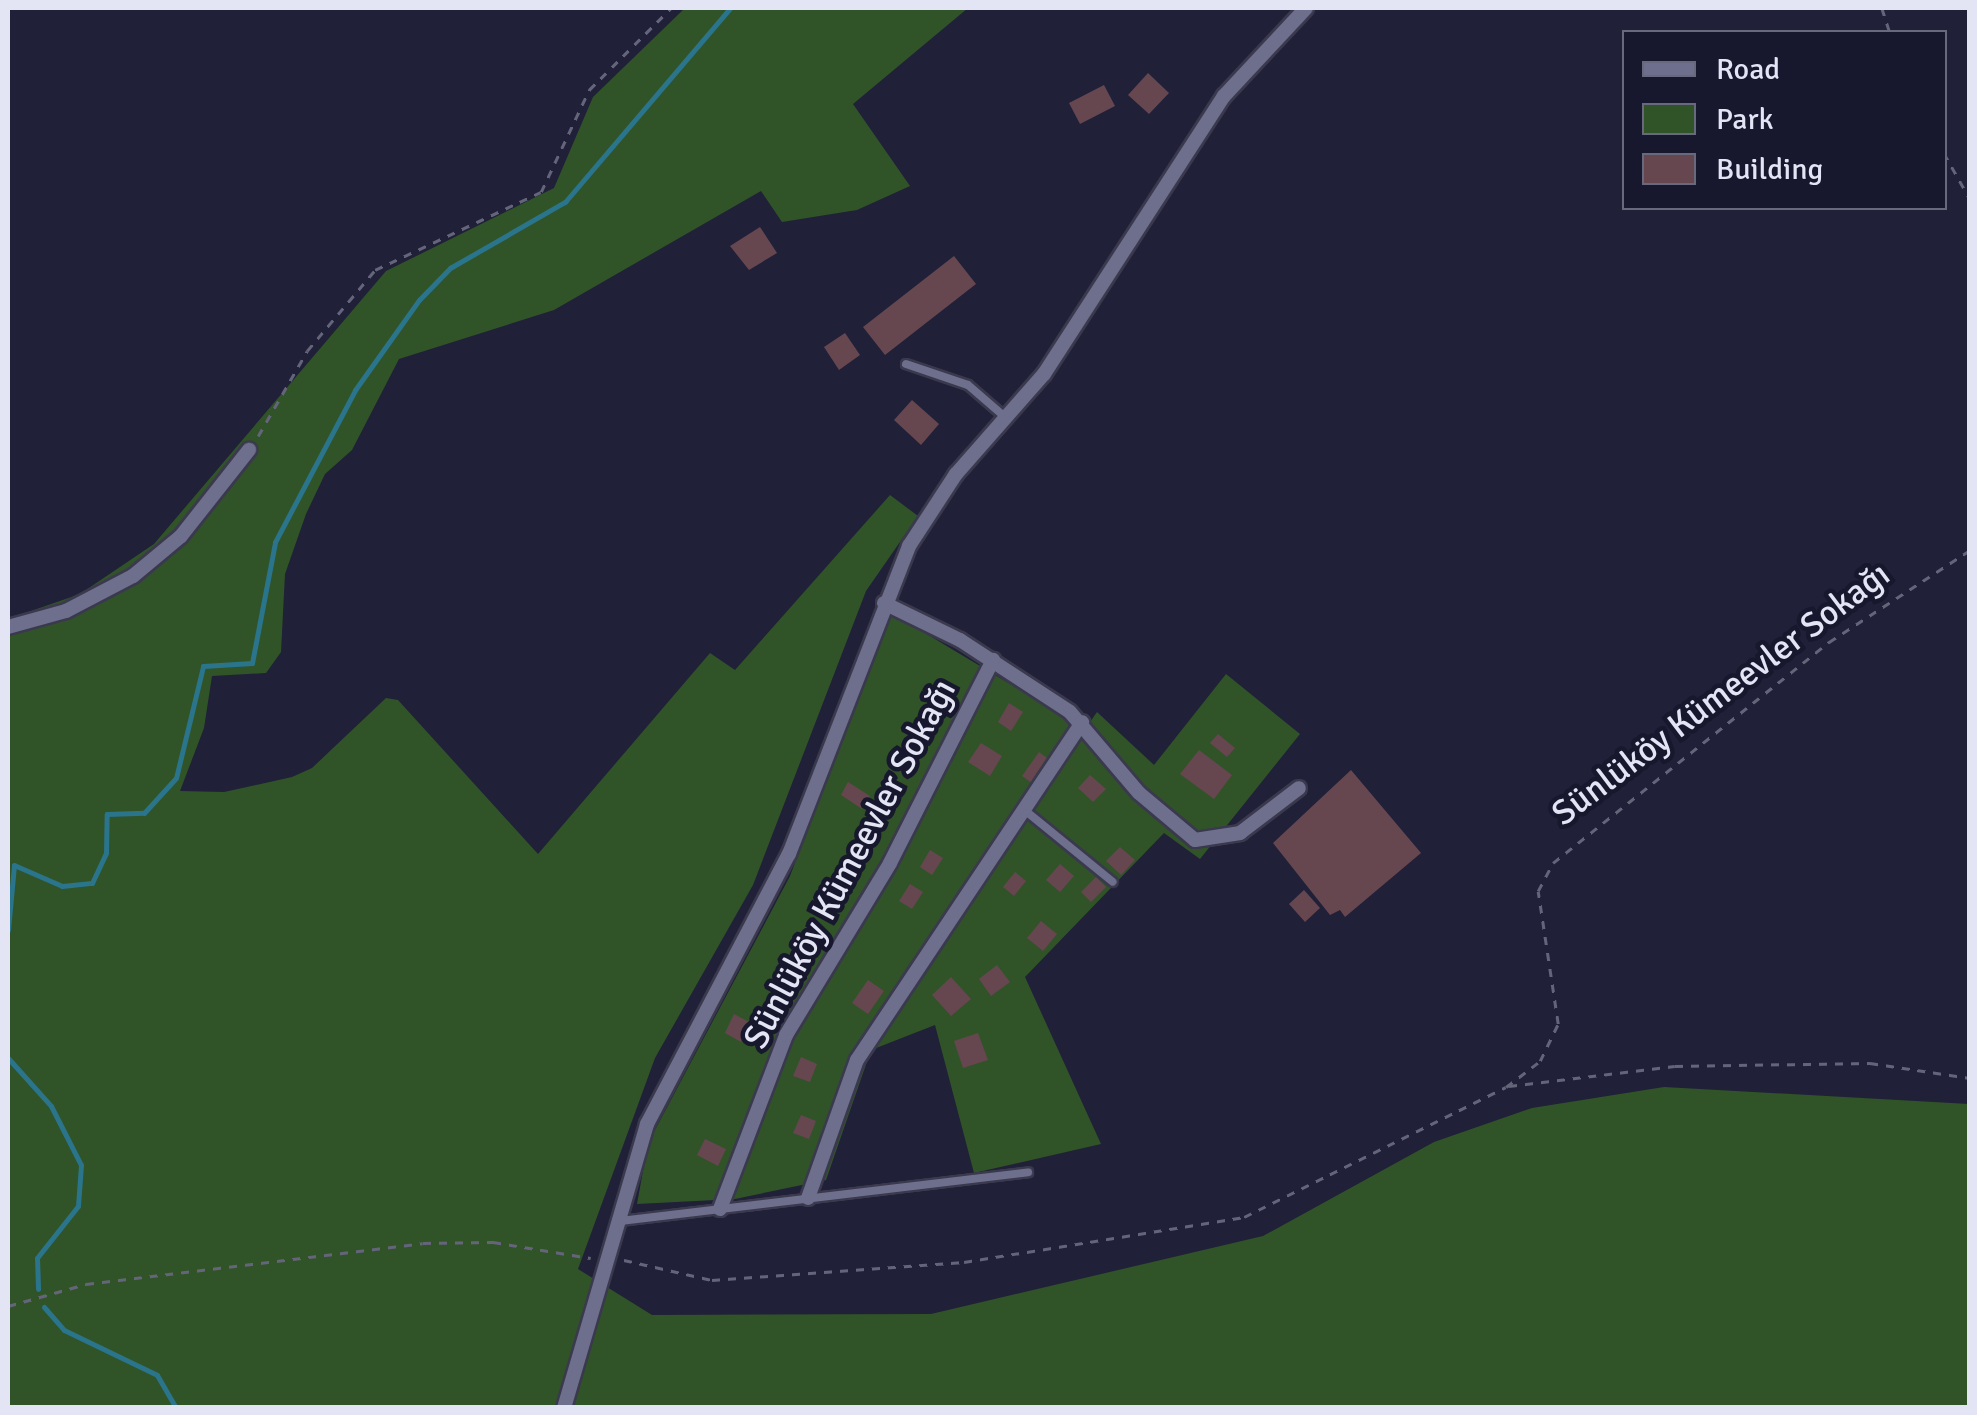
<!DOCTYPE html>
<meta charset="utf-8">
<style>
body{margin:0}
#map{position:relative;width:1977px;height:1415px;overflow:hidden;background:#202039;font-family:Signika,sans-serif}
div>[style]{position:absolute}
.green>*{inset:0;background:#315328}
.stream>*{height:5px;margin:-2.5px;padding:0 2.5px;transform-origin:2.5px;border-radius:2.5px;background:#2a748c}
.building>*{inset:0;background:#664750}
.path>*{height:2.5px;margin-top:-1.25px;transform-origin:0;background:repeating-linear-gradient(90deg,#64647a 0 8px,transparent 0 16px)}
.roads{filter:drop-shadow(2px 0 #3a394e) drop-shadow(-2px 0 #3a394e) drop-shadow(0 2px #3a394e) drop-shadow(0 -2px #3a394e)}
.lane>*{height:8px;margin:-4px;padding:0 4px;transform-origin:4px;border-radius:4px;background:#6e6f8c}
.street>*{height:14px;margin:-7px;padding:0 7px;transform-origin:7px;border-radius:7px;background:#6e6f8c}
span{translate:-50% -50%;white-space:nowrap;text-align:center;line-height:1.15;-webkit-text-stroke:9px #17172e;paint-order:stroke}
.street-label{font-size:35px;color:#e3e5f5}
.frame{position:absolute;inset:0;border:10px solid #e3e5f5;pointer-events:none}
.legend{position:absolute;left:1622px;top:30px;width:325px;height:180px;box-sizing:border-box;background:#17172e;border:2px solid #69697e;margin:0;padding:12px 18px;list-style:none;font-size:30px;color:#e3e5f5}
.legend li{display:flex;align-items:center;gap:20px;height:50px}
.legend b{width:50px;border:2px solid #69697e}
</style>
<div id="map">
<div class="green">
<i style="clip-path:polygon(685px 8px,968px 8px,853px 104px,910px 186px,857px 210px,782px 222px,761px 191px,554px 310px,399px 359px,352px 450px,325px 474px,306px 514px,285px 574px,281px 652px,266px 673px,212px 676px,204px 728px,180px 791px,224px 792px,292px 777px,312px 768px,386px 698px,398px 700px,538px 854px,710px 653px,735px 670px,890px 495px,918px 516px,866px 591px,753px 885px,655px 1058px,578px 1269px,652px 1315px,931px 1314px,1263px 1236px,1434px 1142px,1532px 1108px,1664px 1087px,1969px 1104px,1969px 1407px,8px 1408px,8px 619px,80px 594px,154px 544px,386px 271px,554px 188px,593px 97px)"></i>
<i style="clip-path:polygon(890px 612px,1085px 729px,1097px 712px,1154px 765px,1226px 674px,1300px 734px,1200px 859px,1164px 833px,1025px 977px,1101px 1144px,974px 1173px,935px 1025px,871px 1050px,826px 1180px,735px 1199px,637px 1204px,648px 1143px,790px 876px)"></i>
</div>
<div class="stream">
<i style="left:8px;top:930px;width:65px;rotate:-84.7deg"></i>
<i style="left:14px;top:865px;width:52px;rotate:23.6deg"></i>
<i style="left:62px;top:886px;width:30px;rotate:-6deg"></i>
<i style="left:92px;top:883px;width:33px;rotate:-65deg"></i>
<i style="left:106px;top:853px;width:39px;rotate:-89deg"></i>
<i style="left:107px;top:814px;width:37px;rotate:-2deg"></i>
<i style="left:144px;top:813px;width:47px;rotate:-47.6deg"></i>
<i style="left:176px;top:778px;width:115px;rotate:-76.4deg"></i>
<i style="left:203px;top:666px;width:49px;rotate:-3.5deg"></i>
<i style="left:252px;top:663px;width:123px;rotate:-79.2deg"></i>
<i style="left:275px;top:542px;width:172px;rotate:-62.2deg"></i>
<i style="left:355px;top:390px;width:110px;rotate:-54.6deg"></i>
<i style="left:419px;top:300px;width:45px;rotate:-45.9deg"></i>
<i style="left:450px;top:268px;width:133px;rotate:-29.9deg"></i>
<i style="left:565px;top:202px;width:255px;rotate:-49.6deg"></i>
<i style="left:8px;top:1058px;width:64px;rotate:48.1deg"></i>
<i style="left:51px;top:1106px;width:66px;rotate:63deg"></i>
<i style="left:81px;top:1165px;width:41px;rotate:94.2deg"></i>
<i style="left:78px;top:1206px;width:66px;rotate:128.3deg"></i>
<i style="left:37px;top:1258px;width:31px;rotate:88deg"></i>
<i style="left:44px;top:1307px;width:30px;rotate:49deg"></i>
<i style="left:64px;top:1330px;width:103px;rotate:25.8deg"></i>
<i style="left:157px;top:1375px;width:38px;rotate:60deg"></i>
</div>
<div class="building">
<i style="clip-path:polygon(1148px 73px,1169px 93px,1149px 114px,1128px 95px)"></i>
<i style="clip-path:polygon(1104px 85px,1115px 106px,1080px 124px,1069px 103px)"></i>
<i style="clip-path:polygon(760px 227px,777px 253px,749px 270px,730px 246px)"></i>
<i style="clip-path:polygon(954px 256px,976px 284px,885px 355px,863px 327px)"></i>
<i style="clip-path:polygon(845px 333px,860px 355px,839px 370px,824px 347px)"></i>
<i style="clip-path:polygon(912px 400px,939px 424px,921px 445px,894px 420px)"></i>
<i style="clip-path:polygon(1009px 703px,1023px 712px,1011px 731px,998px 722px)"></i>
<i style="clip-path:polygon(1218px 734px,1235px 748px,1227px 757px,1210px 743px)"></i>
<i style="clip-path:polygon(981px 743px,1002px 756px,990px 776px,968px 762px)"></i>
<i style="clip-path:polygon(1199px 750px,1232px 775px,1214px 799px,1180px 774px)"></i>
<i style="clip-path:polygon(1039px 752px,1055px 764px,1039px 788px,1022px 776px)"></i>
<i style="clip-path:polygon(1351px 770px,1421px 853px,1345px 917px,1340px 910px,1330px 915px,1273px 843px)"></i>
<i style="clip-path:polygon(1090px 775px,1106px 789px,1093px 802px,1078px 788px)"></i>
<i style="clip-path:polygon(848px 782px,870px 796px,862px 809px,841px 795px)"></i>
<i style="clip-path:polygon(1120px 847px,1135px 860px,1121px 875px,1106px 861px)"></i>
<i style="clip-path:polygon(930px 850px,943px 858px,932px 875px,920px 867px)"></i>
<i style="clip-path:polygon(1060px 864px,1074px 876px,1060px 892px,1046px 880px)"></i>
<i style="clip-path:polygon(1015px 872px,1026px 881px,1014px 896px,1003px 887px)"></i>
<i style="clip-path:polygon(1096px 877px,1106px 887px,1091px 902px,1081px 892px)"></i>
<i style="clip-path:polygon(910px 884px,923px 892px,912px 909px,899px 901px)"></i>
<i style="clip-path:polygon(1304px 890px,1320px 908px,1305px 922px,1289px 904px)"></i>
<i style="clip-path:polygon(1041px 921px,1057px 934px,1043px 951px,1027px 938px)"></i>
<i style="clip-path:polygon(788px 959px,807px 970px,801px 981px,781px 970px)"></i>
<i style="clip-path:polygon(997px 965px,1010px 982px,991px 996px,979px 979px)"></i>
<i style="clip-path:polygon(951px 977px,971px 999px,951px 1016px,932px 995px)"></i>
<i style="clip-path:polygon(868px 980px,884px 991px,868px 1014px,852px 1003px)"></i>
<i style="clip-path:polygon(734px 1014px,751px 1023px,741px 1042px,725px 1033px)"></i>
<i style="clip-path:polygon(978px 1033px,988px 1060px,963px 1068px,954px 1041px)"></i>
<i style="clip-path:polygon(801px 1057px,817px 1064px,810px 1082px,793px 1076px)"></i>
<i style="clip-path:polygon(801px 1115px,816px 1121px,809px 1139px,793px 1133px)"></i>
<i style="clip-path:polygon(705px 1139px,726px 1149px,718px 1166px,697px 1155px)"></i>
</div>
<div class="path">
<i style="left:1882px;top:8px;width:25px;rotate:72deg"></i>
<i style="left:1944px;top:153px;width:53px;rotate:60.5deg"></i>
<i style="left:258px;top:436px;width:98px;rotate:-60deg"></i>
<i style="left:307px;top:351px;width:106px;rotate:-50deg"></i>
<i style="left:375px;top:270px;width:183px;rotate:-25.2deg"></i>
<i style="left:541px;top:192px;width:113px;rotate:-64.8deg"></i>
<i style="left:589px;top:90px;width:116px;rotate:-45deg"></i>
<i style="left:1509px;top:1086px;width:167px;rotate:-6.9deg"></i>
<i style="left:1675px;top:1066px;width:195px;rotate:-0.9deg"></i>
<i style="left:1870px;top:1063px;width:101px;rotate:8.5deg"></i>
<i style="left:624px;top:1260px;width:90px;rotate:12.8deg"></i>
<i style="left:712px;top:1280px;width:253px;rotate:-4.1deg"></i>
<i style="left:964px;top:1262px;width:284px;rotate:-9.1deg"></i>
<i style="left:1244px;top:1217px;width:292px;rotate:-26.4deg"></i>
<i style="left:1506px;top:1087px;width:43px;rotate:-37.4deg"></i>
<i style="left:1540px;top:1061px;width:41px;rotate:-64.1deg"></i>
<i style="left:1558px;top:1024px;width:134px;rotate:-98.6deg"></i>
<i style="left:1538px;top:891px;width:32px;rotate:-62deg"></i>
<i style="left:1553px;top:863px;width:354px;rotate:-38.7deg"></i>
<i style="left:1829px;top:642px;width:168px;rotate:-33.1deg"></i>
<i style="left:8px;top:1306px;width:81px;rotate:-15.8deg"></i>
<i style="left:86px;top:1284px;width:339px;rotate:-6.9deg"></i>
<i style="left:423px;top:1243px;width:70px;rotate:-0.8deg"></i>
<i style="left:493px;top:1242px;width:99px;rotate:9.3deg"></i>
</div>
<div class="roads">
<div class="lane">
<i style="left:906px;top:364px;width:65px;rotate:18.7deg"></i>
<i style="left:968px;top:385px;width:49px;rotate:40.9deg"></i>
<i style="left:1028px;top:813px;width:109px;rotate:39.1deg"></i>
<i style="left:620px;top:1221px;width:411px;rotate:-6.8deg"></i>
</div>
<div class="street">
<i style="left:884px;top:603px;width:85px;rotate:26deg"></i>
<i style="left:960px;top:640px;width:131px;rotate:33.2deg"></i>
<i style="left:1070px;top:712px;width:106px;rotate:49.6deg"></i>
<i style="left:1139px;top:793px;width:73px;rotate:40deg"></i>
<i style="left:1195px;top:840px;width:46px;rotate:-8.8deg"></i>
<i style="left:1240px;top:833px;width:74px;rotate:-37.3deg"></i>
<i style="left:8px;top:627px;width:60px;rotate:-15.4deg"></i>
<i style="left:66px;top:611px;width:76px;rotate:-27.6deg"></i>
<i style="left:133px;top:576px;width:62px;rotate:-39.8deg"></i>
<i style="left:181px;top:536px;width:110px;rotate:-51.7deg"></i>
<i style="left:808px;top:1198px;width:146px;rotate:-70.5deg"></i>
<i style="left:857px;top:1060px;width:406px;rotate:-56.3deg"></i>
<i style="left:720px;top:1209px;width:186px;rotate:-69.2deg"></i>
<i style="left:786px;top:1035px;width:201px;rotate:-58.8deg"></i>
<i style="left:890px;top:863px;width:228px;rotate:-63.1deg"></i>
<i style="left:564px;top:1408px;width:296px;rotate:-73.7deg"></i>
<i style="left:647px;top:1124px;width:305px;rotate:-62.3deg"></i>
<i style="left:789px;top:854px;width:331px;rotate:-68.7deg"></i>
<i style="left:909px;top:546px;width:86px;rotate:-56.9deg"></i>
<i style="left:956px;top:474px;width:133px;rotate:-48.7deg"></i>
<i style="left:1044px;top:374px;width:331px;rotate:-57.1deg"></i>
<i style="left:1224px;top:96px;width:120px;rotate:-47deg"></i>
</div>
</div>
<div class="street-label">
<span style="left:1721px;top:694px;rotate:-37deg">Sünlüköy Kümeevler Sokağı</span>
<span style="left:850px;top:864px;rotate:-62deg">Sünlüköy Kümeevler Sokağı</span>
</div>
<div class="frame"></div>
<ul class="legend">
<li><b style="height:12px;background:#6e6f8c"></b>Road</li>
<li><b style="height:28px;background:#315328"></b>Park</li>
<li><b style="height:28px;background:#664750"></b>Building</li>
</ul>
</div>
